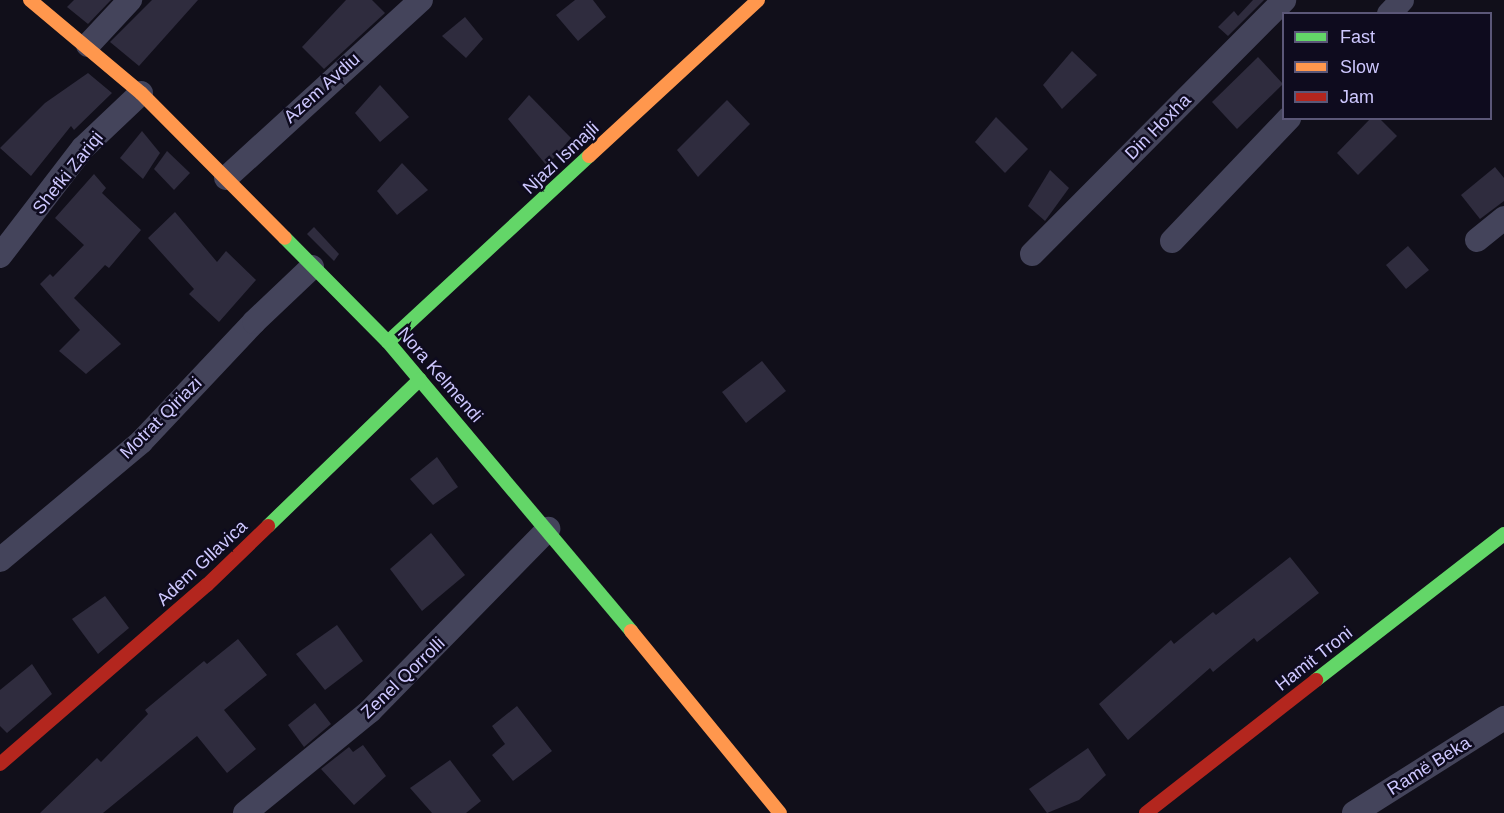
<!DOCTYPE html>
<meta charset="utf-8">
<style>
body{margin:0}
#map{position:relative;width:1504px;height:813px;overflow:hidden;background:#110f1a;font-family:Arial,sans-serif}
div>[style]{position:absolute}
.building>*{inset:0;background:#2f2c3e}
.street>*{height:24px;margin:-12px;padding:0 12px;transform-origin:12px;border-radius:12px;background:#44445b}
.fast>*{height:14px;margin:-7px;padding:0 7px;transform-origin:7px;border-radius:7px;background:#63d668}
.slow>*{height:14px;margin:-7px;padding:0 7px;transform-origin:7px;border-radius:7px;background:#ff974d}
.jam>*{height:14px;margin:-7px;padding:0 7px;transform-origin:7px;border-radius:7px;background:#b3261e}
span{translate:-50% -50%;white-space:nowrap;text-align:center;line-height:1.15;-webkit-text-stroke:5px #0e0b1e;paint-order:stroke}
.street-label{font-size:18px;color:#cec8ff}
.legend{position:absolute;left:1282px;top:12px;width:210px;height:108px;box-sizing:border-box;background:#0e0b1e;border:2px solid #5b5778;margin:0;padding:8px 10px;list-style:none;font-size:18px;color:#cec8ff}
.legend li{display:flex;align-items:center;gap:12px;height:30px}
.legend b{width:30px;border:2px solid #5b5778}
</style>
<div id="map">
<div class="building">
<i style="clip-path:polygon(74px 0,111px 0,88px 24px,67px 7px)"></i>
<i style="clip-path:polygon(152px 0,198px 0,139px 66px,110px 42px)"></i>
<i style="clip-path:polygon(346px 0,372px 0,385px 13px,324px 69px,302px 47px)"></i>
<i style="clip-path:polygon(575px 0,593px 0,606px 17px,578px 41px,556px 15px)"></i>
<i style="clip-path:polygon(1253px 0,1264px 0,1228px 36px,1218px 27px,1234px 11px,1238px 16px)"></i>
<i style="clip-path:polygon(465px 17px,483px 39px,466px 58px,442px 36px)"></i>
<i style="clip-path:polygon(1072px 51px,1097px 75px,1062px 109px,1043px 85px)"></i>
<i style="clip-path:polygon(1258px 57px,1283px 84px,1237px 129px,1212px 102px)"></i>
<i style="clip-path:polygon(88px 73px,112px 93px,74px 130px,71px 126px,31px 176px,0 148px,45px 103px)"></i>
<i style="clip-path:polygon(380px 85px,409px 117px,380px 142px,355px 113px)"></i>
<i style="clip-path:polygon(529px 95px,571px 138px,547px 166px,508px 119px)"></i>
<i style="clip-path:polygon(727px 100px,750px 124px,698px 177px,677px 150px)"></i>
<i style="clip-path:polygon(996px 117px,1028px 149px,1005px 173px,975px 142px)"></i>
<i style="clip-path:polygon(1371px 118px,1379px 118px,1397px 136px,1358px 175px,1337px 153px)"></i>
<i style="clip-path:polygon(142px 131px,160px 153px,143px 179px,120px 158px)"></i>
<i style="clip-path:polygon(167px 151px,190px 173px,174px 190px,154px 169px)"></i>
<i style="clip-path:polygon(402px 163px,428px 190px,397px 215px,377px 191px)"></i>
<i style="clip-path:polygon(1495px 167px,1504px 178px,1504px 201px,1480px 219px,1461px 195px)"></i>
<i style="clip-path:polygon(1050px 170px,1069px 188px,1045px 221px,1028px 206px)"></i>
<i style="clip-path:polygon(94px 174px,106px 188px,102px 193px,141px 230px,109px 268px,105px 265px,74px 298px,121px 344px,86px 374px,59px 351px,80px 330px,40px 284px,50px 274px,53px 277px,84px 245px,55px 218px)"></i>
<i style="clip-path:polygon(175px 212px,217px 262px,226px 251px,256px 280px,219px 322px,189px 294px,194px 289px,148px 238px)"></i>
<i style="clip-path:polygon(314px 227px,339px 254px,334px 261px,307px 234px)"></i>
<i style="clip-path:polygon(1408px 246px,1429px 270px,1406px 289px,1386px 265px)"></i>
<i style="clip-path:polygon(762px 361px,786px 391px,746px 423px,722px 392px)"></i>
<i style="clip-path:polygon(437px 457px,458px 487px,433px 505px,410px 479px)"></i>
<i style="clip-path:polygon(431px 533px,465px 575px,422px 611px,390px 569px)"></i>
<i style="clip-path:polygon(1290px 557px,1319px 593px,1257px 642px,1254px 638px,1213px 672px,1210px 668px,1128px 740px,1099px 704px,1171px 640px,1174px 644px,1213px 612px,1216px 615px)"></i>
<i style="clip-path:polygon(105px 596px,129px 628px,98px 654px,72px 619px)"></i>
<i style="clip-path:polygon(337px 625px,363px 661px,325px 690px,296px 654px)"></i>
<i style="clip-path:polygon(238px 639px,267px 675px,224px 710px,256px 749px,227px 773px,197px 736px,103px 813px,40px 813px,97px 758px,101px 762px,148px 714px,145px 710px,204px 661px,207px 664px)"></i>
<i style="clip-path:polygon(32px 664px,52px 694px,7px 733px,0 726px,0 690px)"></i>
<i style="clip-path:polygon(315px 703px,331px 724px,304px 747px,288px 725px)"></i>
<i style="clip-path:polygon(517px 706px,552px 751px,513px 781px,492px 755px,505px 744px,492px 726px)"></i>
<i style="clip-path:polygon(363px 745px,386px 776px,354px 805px,321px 769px,349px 747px,353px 752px)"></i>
<i style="clip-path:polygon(1088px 748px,1106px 775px,1079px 800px,1047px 813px,1029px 789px)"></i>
<i style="clip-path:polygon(450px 760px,481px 801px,466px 813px,432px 813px,410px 788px)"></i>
</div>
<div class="street">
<i style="left:1389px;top:14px;width:19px;rotate:-47deg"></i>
<i style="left:88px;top:45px;width:62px;rotate:-47deg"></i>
<i style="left:226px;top:178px;width:264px;rotate:-42.4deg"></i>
<i style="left:1477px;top:240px;width:35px;rotate:-39deg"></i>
<i style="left:1172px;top:241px;width:170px;rotate:-46.4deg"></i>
<i style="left:1032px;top:254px;width:358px;rotate:-45.2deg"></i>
<i style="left:0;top:256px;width:136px;rotate:-52.5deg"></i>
<i style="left:83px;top:148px;width:80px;rotate:-43.5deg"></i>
<i style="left:0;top:560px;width:184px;rotate:-39.9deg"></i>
<i style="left:141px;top:442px;width:165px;rotate:-46.7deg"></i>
<i style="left:254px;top:322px;width:80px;rotate:-43.5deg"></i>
<i style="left:245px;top:813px;width:161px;rotate:-39.2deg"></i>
<i style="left:370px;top:711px;width:255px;rotate:-45.6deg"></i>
<i style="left:1354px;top:813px;width:178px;rotate:-32.3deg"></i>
</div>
<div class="fast">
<i style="left:285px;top:238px;width:146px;rotate:45.3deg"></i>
<i style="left:388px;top:342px;width:378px;rotate:49.9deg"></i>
<i style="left:388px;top:342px;width:274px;rotate:-42.8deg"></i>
<i style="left:268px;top:526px;width:211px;rotate:-44deg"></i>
<i style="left:1316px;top:680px;width:238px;rotate:-37.8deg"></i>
</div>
<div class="slow">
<i style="left:30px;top:0;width:145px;rotate:40deg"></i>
<i style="left:141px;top:93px;width:204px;rotate:45.2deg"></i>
<i style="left:589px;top:156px;width:230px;rotate:-42.7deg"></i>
<i style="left:631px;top:631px;width:235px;rotate:50.7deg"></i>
</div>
<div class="jam">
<i style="left:0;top:764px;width:274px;rotate:-40.9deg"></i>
<i style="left:207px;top:585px;width:85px;rotate:-44deg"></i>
<i style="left:1146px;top:813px;width:216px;rotate:-38deg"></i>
</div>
<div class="street-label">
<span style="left:322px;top:88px;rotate:-42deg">Azem Avdiu</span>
<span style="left:1158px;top:127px;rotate:-45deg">Din Hoxha</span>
<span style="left:561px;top:158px;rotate:-43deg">Njazi Ismajli</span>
<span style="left:68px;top:173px;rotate:-51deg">Shefki Zariqi</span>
<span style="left:440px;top:375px;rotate:49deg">Nora Kelmendi</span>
<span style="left:161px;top:418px;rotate:-45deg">Motrat Qiriazi</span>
<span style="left:202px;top:563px;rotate:-43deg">Adem Gllavica</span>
<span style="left:1314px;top:659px;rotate:-38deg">Hamit Troni</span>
<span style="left:403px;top:678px;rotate:-44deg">Zenel Qorrolli</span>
<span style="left:1429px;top:766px;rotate:-32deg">Ramë Beka</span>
</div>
<ul class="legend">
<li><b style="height:8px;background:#63d668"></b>Fast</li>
<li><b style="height:8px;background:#ff974d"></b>Slow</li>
<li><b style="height:8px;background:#b3261e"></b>Jam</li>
</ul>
</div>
